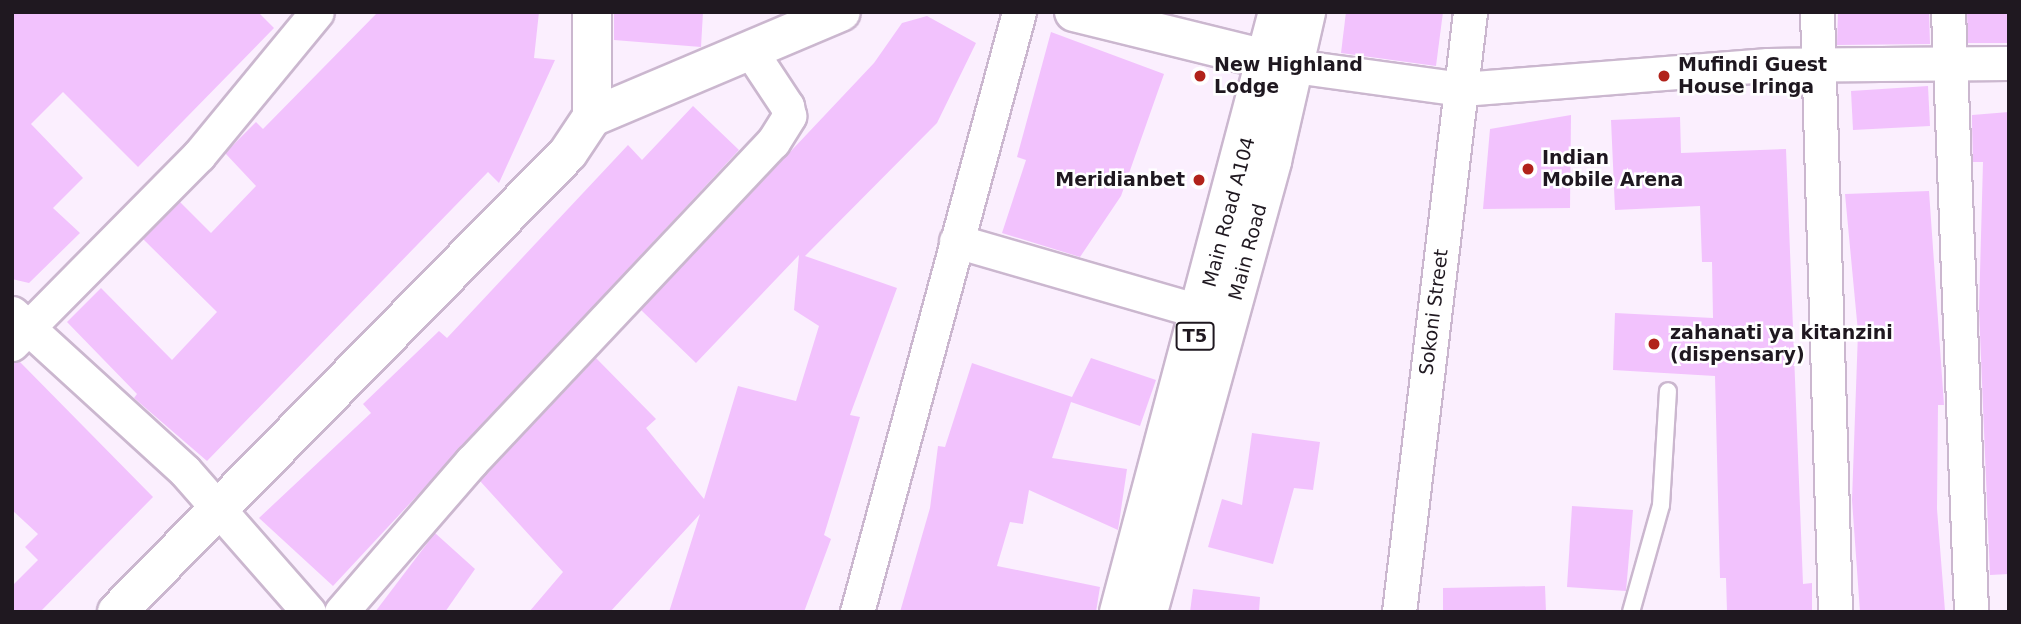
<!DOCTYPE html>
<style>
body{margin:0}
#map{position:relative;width:2021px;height:624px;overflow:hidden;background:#fbeffe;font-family:"DejaVu Sans",sans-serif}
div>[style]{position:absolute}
.building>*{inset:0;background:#f2c2fd}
.roads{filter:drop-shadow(2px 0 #cbb7cf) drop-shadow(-2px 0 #cbb7cf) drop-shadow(0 2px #cbb7cf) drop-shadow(0 -2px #cbb7cf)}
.lane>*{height:16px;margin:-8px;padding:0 8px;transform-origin:8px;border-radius:8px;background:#fff}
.street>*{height:33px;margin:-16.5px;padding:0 16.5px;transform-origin:16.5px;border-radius:16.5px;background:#fff}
.secondary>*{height:38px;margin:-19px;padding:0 19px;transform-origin:19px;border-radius:19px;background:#fff}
.highway>*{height:38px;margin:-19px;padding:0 19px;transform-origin:19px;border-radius:19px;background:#fff}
.dots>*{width:19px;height:19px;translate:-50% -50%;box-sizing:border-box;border:4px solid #fff;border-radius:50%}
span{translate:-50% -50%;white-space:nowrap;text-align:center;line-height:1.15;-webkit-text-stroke:5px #fff;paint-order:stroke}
.shield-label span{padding:2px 5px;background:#fff;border:2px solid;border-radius:5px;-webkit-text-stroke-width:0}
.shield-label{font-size:18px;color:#1f1820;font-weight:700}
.poi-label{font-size:19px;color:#1f1820;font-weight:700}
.left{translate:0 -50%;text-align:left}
.right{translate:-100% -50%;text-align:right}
.street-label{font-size:19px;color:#1f1820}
.frame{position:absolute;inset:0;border:14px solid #1f1820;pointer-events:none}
</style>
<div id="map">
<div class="building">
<i style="clip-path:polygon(12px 12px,258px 12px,274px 28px,138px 167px,63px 92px,31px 124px,83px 178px,53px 208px,80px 233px,29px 283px,12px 279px)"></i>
<i style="clip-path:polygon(378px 12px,539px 12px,534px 58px,555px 60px,499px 183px,488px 172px,207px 461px,134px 398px,137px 394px,67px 322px,101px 288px,172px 360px,217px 312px,143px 239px,180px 202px,211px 233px,256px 186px,225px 153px,256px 122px,263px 129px)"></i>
<i style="clip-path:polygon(614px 12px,703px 12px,701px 47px,614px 40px)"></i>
<i style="clip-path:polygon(1346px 12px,1443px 12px,1436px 66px,1341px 53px)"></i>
<i style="clip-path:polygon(1838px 12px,1929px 12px,1930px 44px,1837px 45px)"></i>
<i style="clip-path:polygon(1967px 12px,2009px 12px,2009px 43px,1968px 43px)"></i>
<i style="clip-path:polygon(927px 16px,976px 43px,937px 123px,805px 256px,897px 288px,850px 415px,860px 417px,824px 535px,831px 539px,804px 612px,669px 612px,700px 514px,610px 612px,529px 612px,563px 572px,480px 481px,596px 358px,656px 419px,646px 428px,704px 499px,738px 386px,796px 401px,819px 326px,794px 310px,799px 255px,696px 363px,641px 310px,874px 63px,902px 23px)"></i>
<i style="clip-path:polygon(1051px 32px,1164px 74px,1121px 196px,1080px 257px,1002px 233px,1026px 160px,1017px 157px)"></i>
<i style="clip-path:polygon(1928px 86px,1930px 126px,1853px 130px,1851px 91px)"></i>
<i style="clip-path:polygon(693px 106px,739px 150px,333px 586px,259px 518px,371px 413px,363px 404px,439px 331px,447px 338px,628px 145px,642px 160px)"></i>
<i style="clip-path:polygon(2009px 112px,2009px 574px,1990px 575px,1979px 310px,1983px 162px,1973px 162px,1972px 124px,1972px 115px)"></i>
<i style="clip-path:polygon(1571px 115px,1570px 208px,1483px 209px,1490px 129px)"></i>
<i style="clip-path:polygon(1680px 117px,1681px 153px,1786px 149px,1803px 584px,1812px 583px,1812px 612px,1727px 612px,1726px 578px,1720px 578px,1715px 376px,1613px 370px,1615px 313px,1713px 318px,1712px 262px,1702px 262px,1700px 206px,1615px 210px,1611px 120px)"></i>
<i style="clip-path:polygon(1929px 191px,1944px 405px,1938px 405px,1937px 509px,1945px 611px,1860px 612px,1852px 500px,1858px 332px,1845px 194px)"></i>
<i style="clip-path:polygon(1091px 358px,1156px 380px,1140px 426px,1071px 402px,1052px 458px,1127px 469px,1118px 530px,1029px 490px,1023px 524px,1010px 522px,997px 566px,1100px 587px,1096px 612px,900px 612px,930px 508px,938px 446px,945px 447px,972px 363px,1072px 397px)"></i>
<i style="clip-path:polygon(19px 361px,153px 497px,40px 612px,12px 612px,12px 586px,38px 560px,25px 547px,38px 534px,12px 510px,12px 363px)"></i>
<i style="clip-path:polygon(1252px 433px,1320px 442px,1313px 490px,1294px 488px,1273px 564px,1208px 547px,1222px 499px,1242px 505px)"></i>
<i style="clip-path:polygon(1572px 506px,1633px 510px,1626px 591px,1567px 587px)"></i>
<i style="clip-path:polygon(435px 533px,475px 569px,445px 612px,375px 612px)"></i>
<i style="clip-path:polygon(1545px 586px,1546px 612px,1443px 612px,1443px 588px)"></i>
<i style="clip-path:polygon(1193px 589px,1260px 597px,1259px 612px,1190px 612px)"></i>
</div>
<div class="roads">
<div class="lane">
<i style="left:1631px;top:612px;width:111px;rotate:-74.3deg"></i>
<i style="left:1661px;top:505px;width:114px;rotate:-86.5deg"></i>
</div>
<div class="street">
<i style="left:1817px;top:12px;width:600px;rotate:88.28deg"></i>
<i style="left:1948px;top:12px;width:600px;rotate:87.8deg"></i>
<i style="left:1294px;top:66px;width:170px;rotate:7.8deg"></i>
<i style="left:1462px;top:89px;width:307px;rotate:-4.5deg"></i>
<i style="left:1768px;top:65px;width:241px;rotate:-0.5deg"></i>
<i style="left:956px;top:241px;width:256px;rotate:16.1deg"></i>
<i style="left:12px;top:313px;width:234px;rotate:42.4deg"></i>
<i style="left:185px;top:471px;width:188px;rotate:48.7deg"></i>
<i style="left:12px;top:344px;width:266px;rotate:-45.3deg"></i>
<i style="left:199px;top:155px;width:185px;rotate:-50.5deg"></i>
<i style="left:341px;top:612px;width:200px;rotate:-49.1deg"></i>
<i style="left:472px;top:461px;width:439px;rotate:-46.7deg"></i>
<i style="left:773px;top:142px;width:31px;rotate:-58deg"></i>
<i style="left:789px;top:116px;width:10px;rotate:-101deg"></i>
<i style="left:787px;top:106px;width:67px;rotate:-123.5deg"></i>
<i style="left:857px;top:612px;width:621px;rotate:-74.89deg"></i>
<i style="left:1399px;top:612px;width:604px;rotate:-83.25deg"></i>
</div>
<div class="secondary">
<i style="left:1074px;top:12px;width:202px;rotate:13.8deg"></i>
<i style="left:592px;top:117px;width:270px;rotate:-22.9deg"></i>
<i style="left:117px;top:612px;width:643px;rotate:-45.5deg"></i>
<i style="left:568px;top:153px;width:43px;rotate:-56.3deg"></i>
<i style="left:592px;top:117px;width:105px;rotate:-90deg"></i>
</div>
<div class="highway">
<i style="left:1119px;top:612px;width:621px;rotate:-75.16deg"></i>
<i style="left:1148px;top:612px;width:468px;rotate:-74.6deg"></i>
<i style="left:1272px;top:161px;width:153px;rotate:-77.1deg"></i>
</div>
</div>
<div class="dots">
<i style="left:1200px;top:76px;background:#b1221a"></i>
<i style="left:1664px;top:76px;background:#b1221a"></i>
<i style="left:1528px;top:169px;background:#b1221a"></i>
<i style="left:1199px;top:180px;background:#b1221a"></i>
<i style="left:1654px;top:344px;background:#b1221a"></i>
</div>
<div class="shield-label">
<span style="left:1195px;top:336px">T5</span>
</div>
<div class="poi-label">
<span class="left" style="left:1214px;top:76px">New Highland<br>Lodge</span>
<span class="left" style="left:1678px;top:76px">Mufindi Guest<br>House Iringa</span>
<span class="left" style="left:1542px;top:169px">Indian<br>Mobile Arena</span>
<span class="right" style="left:1185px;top:180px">Meridianbet</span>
<span class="left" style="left:1670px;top:344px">zahanati ya kitanzini<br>(dispensary)</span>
</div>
<div class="street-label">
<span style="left:1229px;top:212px;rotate:-75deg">Main Road A104</span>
<span style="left:1248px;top:252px;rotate:-75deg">Main Road</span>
<span style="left:1434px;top:312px;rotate:-83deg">Sokoni Street</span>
</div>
<div class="frame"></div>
</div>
